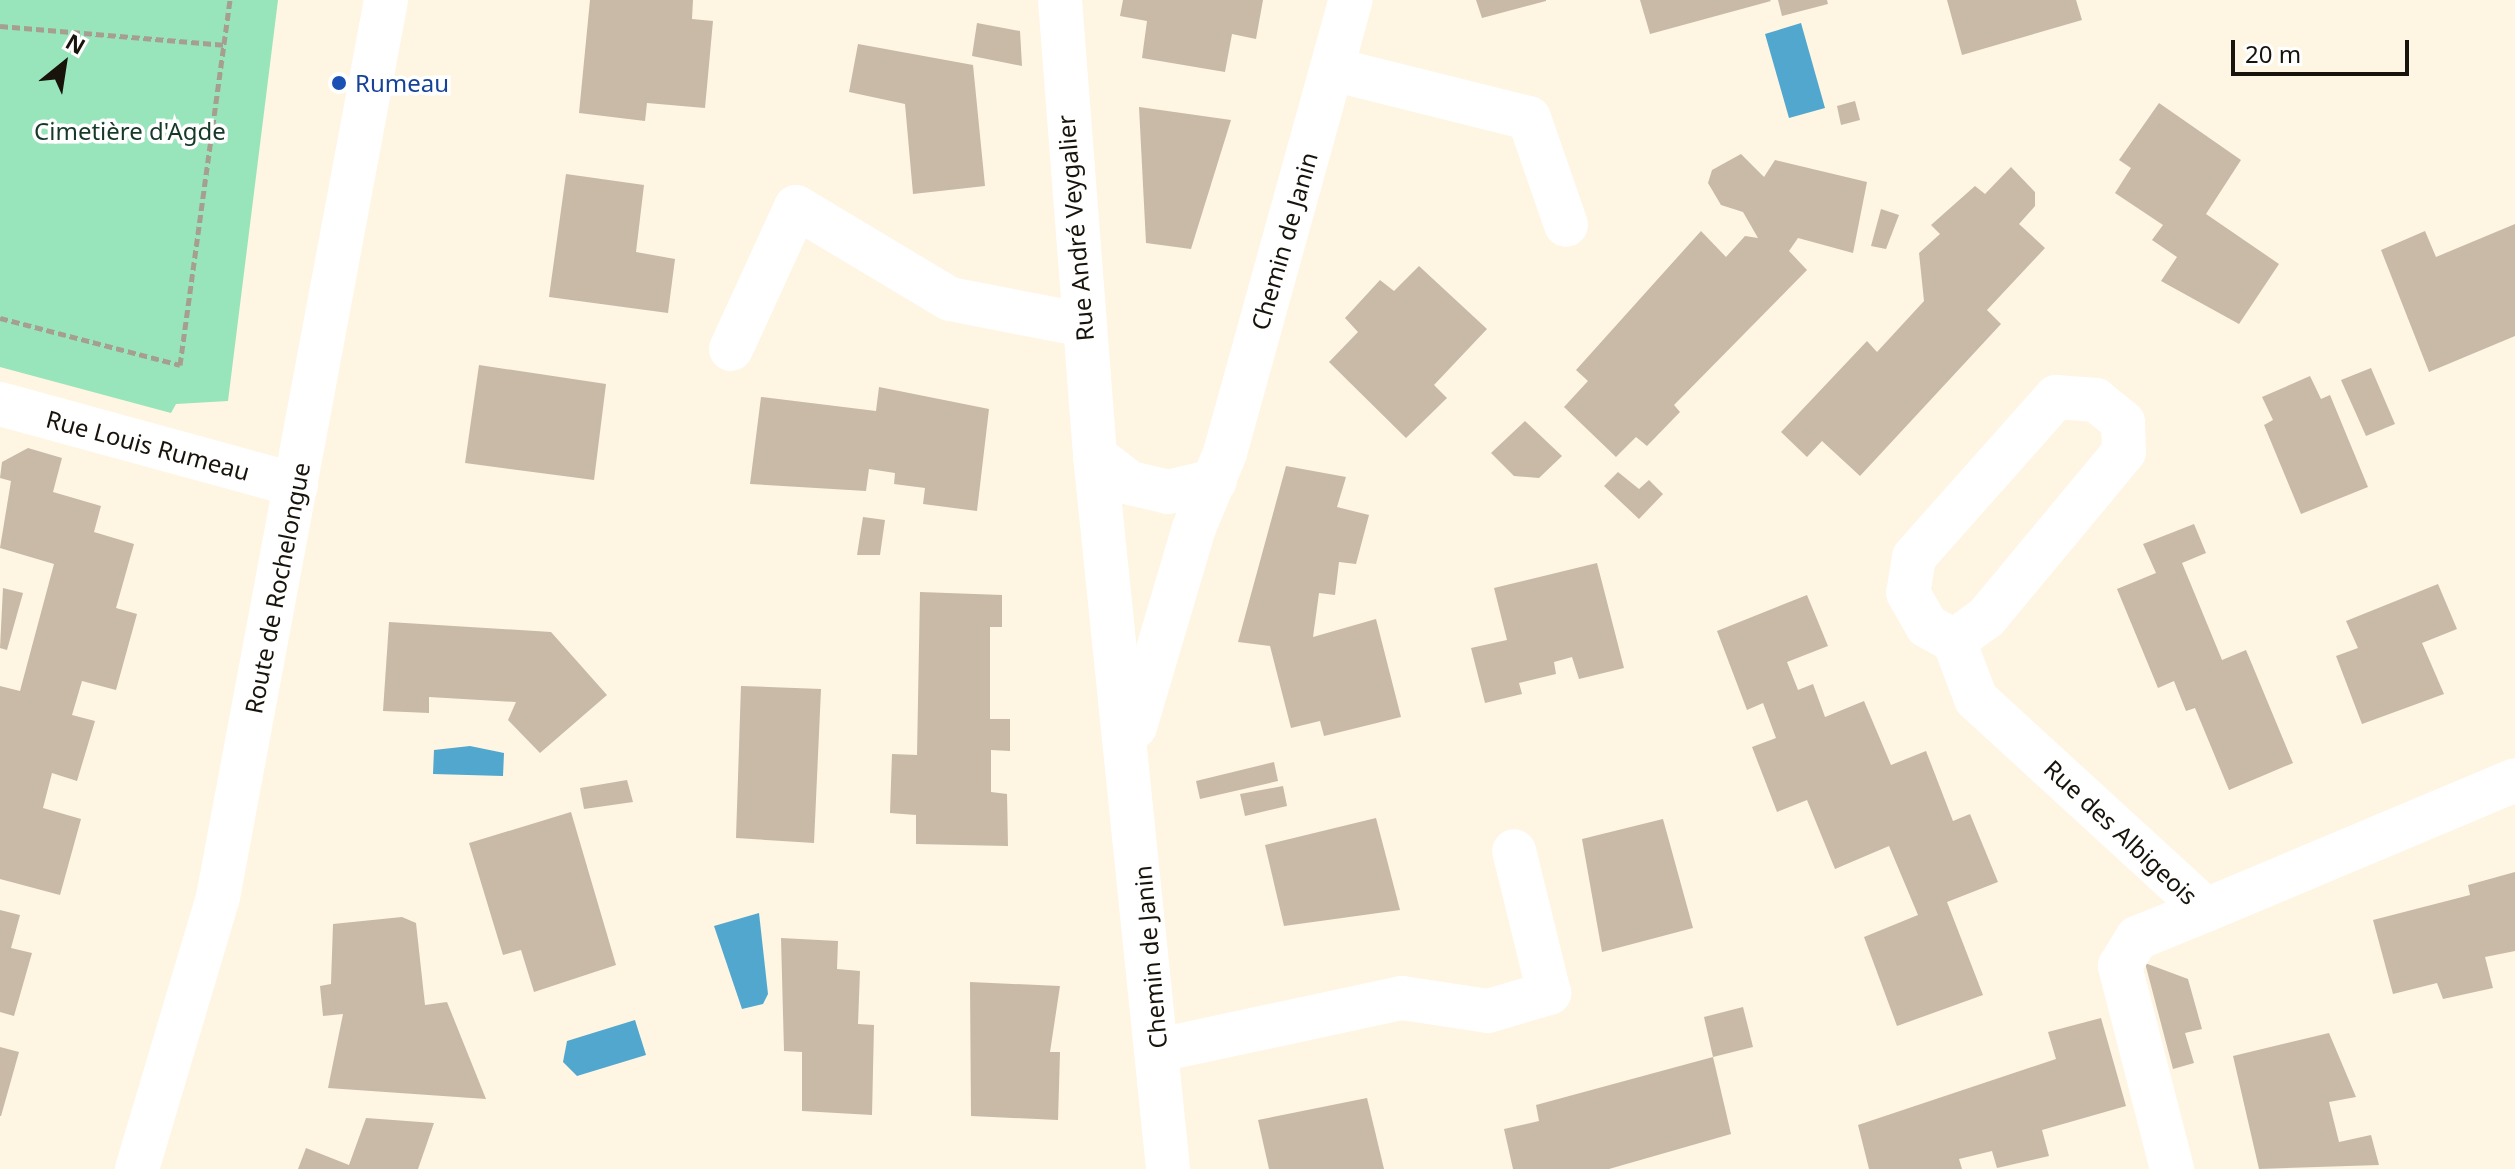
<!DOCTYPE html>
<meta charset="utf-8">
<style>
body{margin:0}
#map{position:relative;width:2515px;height:1169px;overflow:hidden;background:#fef5e3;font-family:"Noto Sans",sans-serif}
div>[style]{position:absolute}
.green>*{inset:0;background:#98e4bb}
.water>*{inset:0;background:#51a7cd}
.building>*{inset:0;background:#c8baa6}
.path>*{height:5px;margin-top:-2.5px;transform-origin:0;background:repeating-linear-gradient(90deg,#a69f90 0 8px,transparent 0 12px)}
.minor>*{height:44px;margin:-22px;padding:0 22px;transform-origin:22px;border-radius:22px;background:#fff}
.secondary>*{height:44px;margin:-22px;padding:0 22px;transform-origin:22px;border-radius:22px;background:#fff}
.dots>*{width:22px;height:22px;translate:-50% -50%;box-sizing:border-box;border:4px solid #fff;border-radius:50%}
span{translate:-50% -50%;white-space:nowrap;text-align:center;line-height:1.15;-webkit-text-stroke:7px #fff;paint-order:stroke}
.transit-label{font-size:24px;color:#164399}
.left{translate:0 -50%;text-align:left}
.park-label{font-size:24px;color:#163928}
.street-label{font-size:24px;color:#18140c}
.north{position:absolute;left:24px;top:24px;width:80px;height:80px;-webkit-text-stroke:6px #fff;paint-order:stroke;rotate:30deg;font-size:22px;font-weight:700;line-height:32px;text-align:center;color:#18140c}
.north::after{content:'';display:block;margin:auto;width:28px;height:36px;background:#18140c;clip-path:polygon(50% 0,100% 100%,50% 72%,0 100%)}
.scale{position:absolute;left:2231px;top:40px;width:178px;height:36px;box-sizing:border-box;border:4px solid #18140c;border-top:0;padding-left:10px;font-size:24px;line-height:28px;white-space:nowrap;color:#18140c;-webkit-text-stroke:6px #fff;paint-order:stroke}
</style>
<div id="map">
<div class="green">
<i style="clip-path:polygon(0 0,278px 0,228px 401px,176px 404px,171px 413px,0 367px)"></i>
</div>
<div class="water">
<i style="clip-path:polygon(1801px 23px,1825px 108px,1789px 118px,1765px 34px)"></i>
<i style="clip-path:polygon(470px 746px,504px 753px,503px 776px,433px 774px,434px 750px)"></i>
<i style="clip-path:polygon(759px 913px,768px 994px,763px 1004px,742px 1009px,714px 926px)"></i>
<i style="clip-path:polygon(635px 1020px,646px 1055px,577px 1076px,563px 1062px,567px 1041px)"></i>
</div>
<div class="building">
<i style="clip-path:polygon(590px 0,693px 0,692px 19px,713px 21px,705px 108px,647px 103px,645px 121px,579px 113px)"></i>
<i style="clip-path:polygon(1123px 0,1263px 0,1256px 39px,1232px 34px,1225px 72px,1142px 58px,1147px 21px,1120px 16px)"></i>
<i style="clip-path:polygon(1476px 0,1546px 0,1546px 1px,1482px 18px)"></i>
<i style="clip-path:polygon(1640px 0,1770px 0,1771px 1px,1650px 34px)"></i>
<i style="clip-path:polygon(1778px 0,1827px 0,1828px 4px,1782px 16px)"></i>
<i style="clip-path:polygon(1947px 0,2076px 0,2082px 20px,1962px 55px)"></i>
<i style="clip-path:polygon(977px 23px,1020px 31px,1022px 66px,972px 56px)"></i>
<i style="clip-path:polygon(858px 44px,973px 65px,985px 186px,913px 194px,905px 104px,849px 92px)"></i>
<i style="clip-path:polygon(1855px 101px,1860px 120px,1841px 125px,1837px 106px)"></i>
<i style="clip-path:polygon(2159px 103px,2241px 160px,2206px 214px,2279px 264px,2239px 324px,2161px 281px,2177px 257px,2152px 240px,2163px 225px,2115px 193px,2131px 168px,2119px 160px)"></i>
<i style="clip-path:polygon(1139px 107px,1231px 120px,1191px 249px,1146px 243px)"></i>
<i style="clip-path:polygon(1741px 154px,1764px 177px,1775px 160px,1867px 182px,1853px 253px,1798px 238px,1789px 251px,1807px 270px,1674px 405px,1680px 412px,1647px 446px,1636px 437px,1616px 457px,1564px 407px,1588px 381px,1576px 370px,1701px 231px,1726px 257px,1745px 236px,1758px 238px,1743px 212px,1721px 205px,1708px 183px,1712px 170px)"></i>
<i style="clip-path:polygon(2011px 167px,2035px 192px,2035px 206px,2019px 224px,2045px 248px,1987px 310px,2001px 324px,1860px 476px,1822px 441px,1807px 457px,1781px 432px,1867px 341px,1877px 352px,1924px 301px,1919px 253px,1940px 234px,1931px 225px,1975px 186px,1985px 194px)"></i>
<i style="clip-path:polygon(566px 174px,644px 185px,636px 252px,675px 259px,668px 313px,549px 297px)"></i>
<i style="clip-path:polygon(1881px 209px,1899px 215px,1886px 249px,1871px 246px)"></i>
<i style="clip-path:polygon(2515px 224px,2515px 336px,2429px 372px,2381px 250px,2425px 231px,2436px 257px)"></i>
<i style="clip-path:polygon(1419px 266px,1487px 329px,1434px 385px,1447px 398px,1406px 438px,1329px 362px,1358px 332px,1345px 318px,1380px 280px,1394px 291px)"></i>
<i style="clip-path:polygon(479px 365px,606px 384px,594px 480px,465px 463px)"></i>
<i style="clip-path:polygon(2371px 368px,2395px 424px,2366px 436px,2341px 380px)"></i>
<i style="clip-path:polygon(2310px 376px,2321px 399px,2330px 395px,2368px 487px,2301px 514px,2264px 425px,2273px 420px,2262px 397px)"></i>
<i style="clip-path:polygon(879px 387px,989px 409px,977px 511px,923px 504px,925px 488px,894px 484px,895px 473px,869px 469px,866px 491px,750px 484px,761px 397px,876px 411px)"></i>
<i style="clip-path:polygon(1525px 421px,1562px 456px,1539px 478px,1514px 476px,1491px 453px)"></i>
<i style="clip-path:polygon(28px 448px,62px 458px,53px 492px,101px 506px,94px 532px,134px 544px,116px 608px,137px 614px,116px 690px,82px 681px,72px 715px,95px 721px,77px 781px,52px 773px,43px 808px,81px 819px,60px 895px,0 879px,0 686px,20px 691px,54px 564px,0 548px,11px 481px,0 478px,2px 462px)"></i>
<i style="clip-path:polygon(1286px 466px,1346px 477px,1337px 507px,1369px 515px,1356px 564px,1339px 562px,1335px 595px,1319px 593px,1313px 637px,1376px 619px,1401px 717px,1324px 736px,1320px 721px,1291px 728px,1270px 646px,1238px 642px)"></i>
<i style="clip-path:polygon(1618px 472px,1639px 489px,1649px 480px,1663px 494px,1639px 519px,1604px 486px)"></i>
<i style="clip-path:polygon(863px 517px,885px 520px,880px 555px,857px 555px)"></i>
<i style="clip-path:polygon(2194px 524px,2206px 553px,2182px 563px,2222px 660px,2246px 650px,2293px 763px,2229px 790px,2195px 708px,2186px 711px,2174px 681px,2158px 688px,2117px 589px,2156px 573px,2143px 544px)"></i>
<i style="clip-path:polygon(1597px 563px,1624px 668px,1579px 679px,1572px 657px,1554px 662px,1556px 674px,1519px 683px,1522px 694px,1485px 703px,1471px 648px,1507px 640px,1494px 588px)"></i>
<i style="clip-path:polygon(2438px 584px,2457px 629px,2422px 643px,2444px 694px,2362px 724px,2336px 656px,2358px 648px,2346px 621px)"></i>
<i style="clip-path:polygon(3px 588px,23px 593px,7px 650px,0 648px)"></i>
<i style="clip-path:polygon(920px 592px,1002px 595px,1002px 627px,990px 627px,990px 719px,1010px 719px,1010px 751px,991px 750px,991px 792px,1007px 794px,1008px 846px,916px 844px,916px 815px,890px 813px,892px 754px,917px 755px)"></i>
<i style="clip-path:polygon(1807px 595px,1828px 646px,1787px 662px,1798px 690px,1813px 684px,1825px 717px,1864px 701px,1891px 765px,1926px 751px,1953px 821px,1970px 814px,1998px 882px,1947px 902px,1983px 995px,1897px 1026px,1864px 937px,1918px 915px,1889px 846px,1835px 869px,1807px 800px,1777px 812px,1752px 747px,1776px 738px,1763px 703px,1747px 710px,1717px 631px)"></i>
<i style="clip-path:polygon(389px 622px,551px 632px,607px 695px,540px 753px,508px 720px,516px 702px,429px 697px,429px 713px,383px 711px)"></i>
<i style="clip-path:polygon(741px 686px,821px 689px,814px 843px,736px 838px)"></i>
<i style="clip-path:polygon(1274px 762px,1278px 781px,1200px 799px,1196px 781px)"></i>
<i style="clip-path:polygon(627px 780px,633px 802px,584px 809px,580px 788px)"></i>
<i style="clip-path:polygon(1283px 786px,1287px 806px,1245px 816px,1240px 794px)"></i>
<i style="clip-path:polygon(571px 812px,616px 965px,534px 992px,521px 950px,503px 955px,469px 843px)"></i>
<i style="clip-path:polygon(1376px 818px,1400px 910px,1284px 926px,1265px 845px)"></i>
<i style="clip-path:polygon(1663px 819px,1693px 928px,1602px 952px,1582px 839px)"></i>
<i style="clip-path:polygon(2515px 872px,2515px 951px,2485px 957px,2493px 988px,2443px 999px,2437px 983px,2393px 994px,2373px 920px,2470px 895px,2468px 885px)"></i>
<i style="clip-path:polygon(0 910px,20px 915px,11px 948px,32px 953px,14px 1016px,0 1012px)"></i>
<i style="clip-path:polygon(402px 917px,416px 923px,425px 1005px,447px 1002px,486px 1099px,328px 1088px,343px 1014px,323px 1016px,320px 986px,331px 984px,333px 924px)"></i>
<i style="clip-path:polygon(781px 938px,838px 941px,837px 969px,860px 971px,858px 1024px,874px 1025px,872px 1115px,802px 1111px,802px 1052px,784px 1051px)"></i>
<i style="clip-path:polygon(2145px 963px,2188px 979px,2202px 1029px,2185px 1033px,2194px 1063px,2173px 1069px)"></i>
<i style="clip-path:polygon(970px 982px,1060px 986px,1050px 1052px,1060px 1052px,1058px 1120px,971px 1116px)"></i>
<i style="clip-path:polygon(1743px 1007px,1753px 1047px,1713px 1057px,1704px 1017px)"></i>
<i style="clip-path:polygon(2101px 1018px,2126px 1106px,2042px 1130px,2049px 1156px,1997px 1168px,1992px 1151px,1959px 1159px,1962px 1169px,1869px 1169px,1858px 1125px,2056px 1059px,2048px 1032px)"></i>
<i style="clip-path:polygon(2329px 1033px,2356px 1097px,2329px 1102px,2339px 1142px,2371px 1135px,2379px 1165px,2259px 1169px,2233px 1056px)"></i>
<i style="clip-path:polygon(0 1047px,19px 1052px,1px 1116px,0 1116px)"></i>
<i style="clip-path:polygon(1713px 1057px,1731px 1134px,1609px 1169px,1513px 1169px,1504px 1129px,1539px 1121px,1536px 1105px)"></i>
<i style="clip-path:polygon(1367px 1098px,1384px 1169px,1269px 1169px,1258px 1120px)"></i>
<i style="clip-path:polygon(366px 1118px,434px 1123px,418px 1169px,298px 1169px,306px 1148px,349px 1165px)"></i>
</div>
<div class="path">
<i style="left:0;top:26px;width:227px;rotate:4.8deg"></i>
<i style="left:0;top:318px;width:186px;rotate:14.6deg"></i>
<i style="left:180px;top:365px;width:368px;rotate:-82.2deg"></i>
</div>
<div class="minor">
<i style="left:1060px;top:0;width:457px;rotate:85.6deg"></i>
<i style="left:1095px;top:456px;width:717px;rotate:84.15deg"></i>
<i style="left:1332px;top:69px;width:203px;rotate:14deg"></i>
<i style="left:1529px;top:118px;width:113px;rotate:70.9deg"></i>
<i style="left:731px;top:349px;width:156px;rotate:-65.4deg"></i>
<i style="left:796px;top:207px;width:179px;rotate:30.9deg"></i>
<i style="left:950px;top:299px;width:136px;rotate:11deg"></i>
<i style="left:0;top:404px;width:307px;rotate:15.3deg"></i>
<i style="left:1095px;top:456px;width:44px;rotate:37.6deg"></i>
<i style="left:1130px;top:483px;width:39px;rotate:13deg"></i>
<i style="left:1168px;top:492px;width:48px;rotate:-13.2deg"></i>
<i style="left:1954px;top:641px;width:39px;rotate:-36deg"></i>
<i style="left:1986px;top:618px;width:216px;rotate:-50.3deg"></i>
<i style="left:2124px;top:452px;width:30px;rotate:-92deg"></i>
<i style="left:2123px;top:422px;width:35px;rotate:-141deg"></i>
<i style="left:2096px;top:400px;width:40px;rotate:-175.7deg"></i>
<i style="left:2056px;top:397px;width:214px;rotate:131.6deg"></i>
<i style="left:1914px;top:557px;width:36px;rotate:99deg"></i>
<i style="left:1908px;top:593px;width:38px;rotate:60deg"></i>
<i style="left:1927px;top:626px;width:31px;rotate:29deg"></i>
<i style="left:1954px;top:641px;width:62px;rotate:69.2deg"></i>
<i style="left:1976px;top:699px;width:312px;rotate:42.5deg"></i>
<i style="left:2206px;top:910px;width:335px;rotate:-22.8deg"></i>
<i style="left:1135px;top:727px;width:208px;rotate:-73.5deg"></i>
<i style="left:1194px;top:528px;width:81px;rotate:-67.5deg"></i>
<i style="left:1225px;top:453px;width:470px;rotate:-74.5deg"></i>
<i style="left:1159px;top:1050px;width:249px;rotate:-12.1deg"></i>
<i style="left:1402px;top:998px;width:87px;rotate:8.6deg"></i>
<i style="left:1488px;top:1011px;width:64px;rotate:-16.4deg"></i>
<i style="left:1549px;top:993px;width:146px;rotate:-103.8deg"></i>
<i style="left:2172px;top:1169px;width:210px;rotate:-104.4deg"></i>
<i style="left:2120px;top:966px;width:33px;rotate:-59deg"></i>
<i style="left:2137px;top:938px;width:74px;rotate:-22.1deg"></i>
</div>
<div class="secondary">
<i style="left:137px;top:1169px;width:284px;rotate:-73.4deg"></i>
<i style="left:218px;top:897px;width:913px;rotate:-79.39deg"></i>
</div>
<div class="dots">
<i style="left:339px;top:83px;background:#1a4fb4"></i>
</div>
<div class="transit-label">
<span class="left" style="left:355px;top:83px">Rumeau</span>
</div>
<div class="park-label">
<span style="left:130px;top:131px">Cimetière d'Agde</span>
</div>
<div class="street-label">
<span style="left:1075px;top:228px;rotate:-95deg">Rue André Veygalier</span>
<span style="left:1284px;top:241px;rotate:-74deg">Chemin de Janin</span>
<span style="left:148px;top:445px;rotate:15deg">Rue Louis Rumeau</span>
<span style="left:277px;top:588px;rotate:-79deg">Route de Rochelongue</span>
<span style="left:2121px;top:832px;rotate:43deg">Rue des Albigeois</span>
<span style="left:1150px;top:957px;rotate:-95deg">Chemin de Janin</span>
</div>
<div class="north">N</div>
<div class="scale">20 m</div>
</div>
